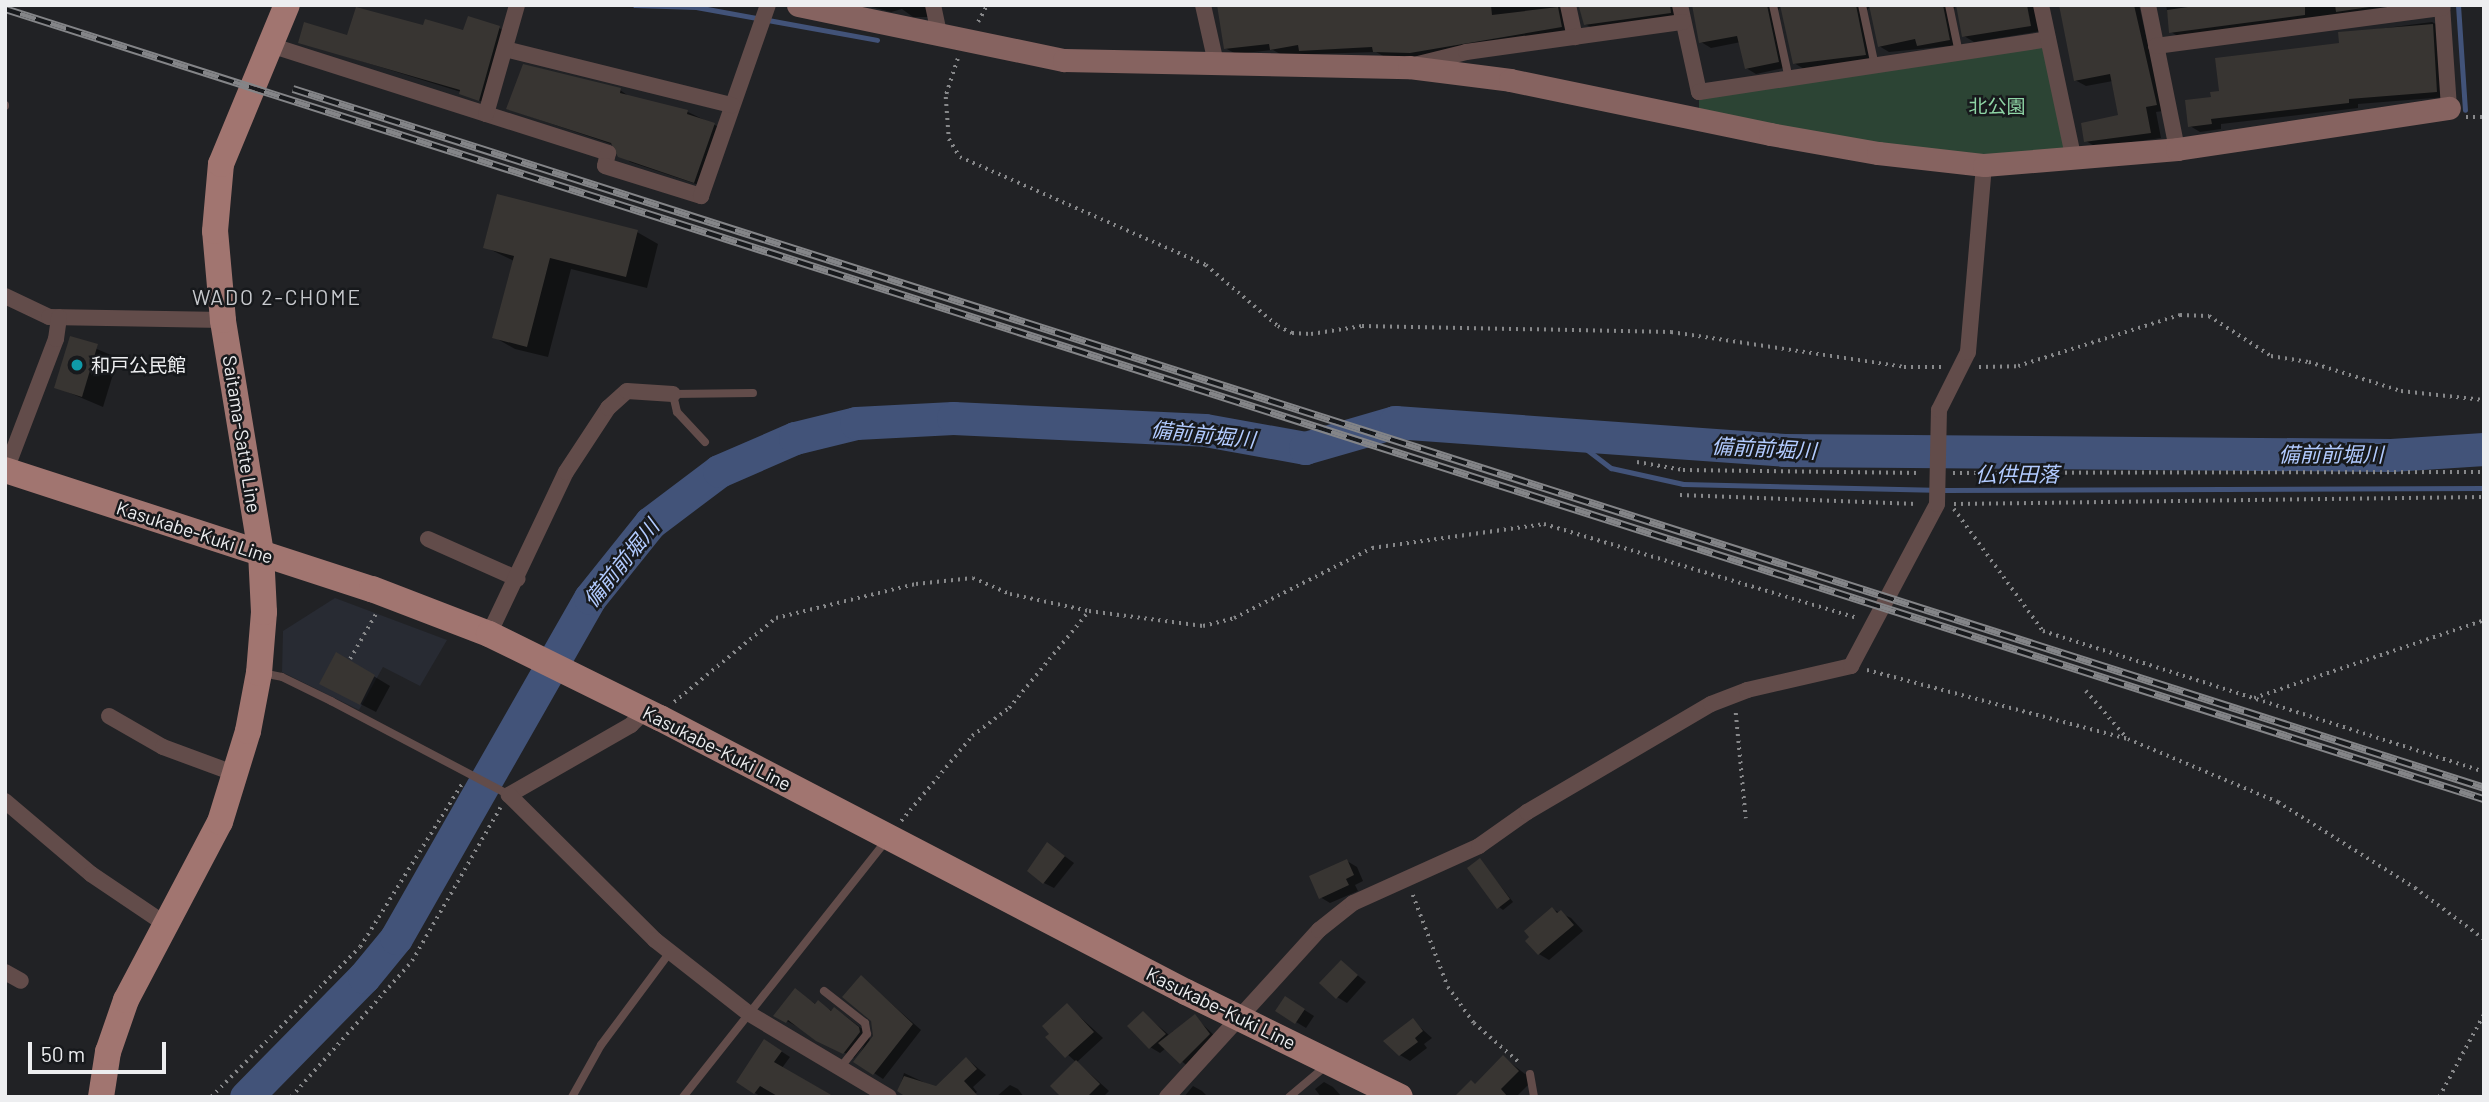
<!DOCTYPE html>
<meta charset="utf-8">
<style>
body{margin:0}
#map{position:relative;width:2489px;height:1102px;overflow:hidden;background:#212225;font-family:Barlow,"Noto Sans JP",sans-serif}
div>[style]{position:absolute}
.built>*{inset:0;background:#282b33}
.green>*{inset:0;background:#2c4434}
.shadow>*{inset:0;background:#0007}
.stream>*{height:5px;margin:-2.5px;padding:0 2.5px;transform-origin:2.5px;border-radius:2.5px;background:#425379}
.river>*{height:33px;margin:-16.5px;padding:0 16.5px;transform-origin:16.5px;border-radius:16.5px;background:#425379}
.building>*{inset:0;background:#383532}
.path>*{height:3.5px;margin-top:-1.75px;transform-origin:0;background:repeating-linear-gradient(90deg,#87888a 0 2px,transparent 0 7px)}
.lane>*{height:8px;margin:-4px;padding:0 4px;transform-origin:4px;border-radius:4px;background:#624c4a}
.street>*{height:16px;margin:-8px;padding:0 8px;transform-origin:8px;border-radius:8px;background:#624c4a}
.secondary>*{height:23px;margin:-11.5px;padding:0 11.5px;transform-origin:11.5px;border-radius:11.5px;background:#866360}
.primary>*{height:26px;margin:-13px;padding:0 13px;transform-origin:13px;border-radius:13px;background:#a17570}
.rail>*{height:8px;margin-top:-4px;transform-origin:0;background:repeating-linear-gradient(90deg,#17191c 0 16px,#848588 0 32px);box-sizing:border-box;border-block:2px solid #848588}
.dots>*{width:19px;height:19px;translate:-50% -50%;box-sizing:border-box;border:4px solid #17191c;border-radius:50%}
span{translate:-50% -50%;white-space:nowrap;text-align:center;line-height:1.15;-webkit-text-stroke:5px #17191c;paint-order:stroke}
.park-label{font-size:19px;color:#8ed4a5}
.poi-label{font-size:19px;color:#edeef0}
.left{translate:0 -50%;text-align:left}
.street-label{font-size:19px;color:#edeef0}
.neighbourhood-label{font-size:21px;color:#c7c9cd;letter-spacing:2px}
.water-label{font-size:21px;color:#b2cbff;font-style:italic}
.frame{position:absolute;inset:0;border:7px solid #edeef0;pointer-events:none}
.scale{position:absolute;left:28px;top:1042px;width:138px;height:32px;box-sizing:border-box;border:4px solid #edeef0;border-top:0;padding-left:9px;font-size:21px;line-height:24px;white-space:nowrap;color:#edeef0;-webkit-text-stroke:5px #17191c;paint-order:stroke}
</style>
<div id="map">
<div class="built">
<i style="clip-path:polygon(335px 598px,447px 640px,420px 686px,383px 667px,359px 710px,282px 672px,283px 631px)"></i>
</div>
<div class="green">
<i style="clip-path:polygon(2048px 39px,2074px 160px,1984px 165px,1699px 120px,1699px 92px)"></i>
</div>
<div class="shadow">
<i style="clip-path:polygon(864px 5px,931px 5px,933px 17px,913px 17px,902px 9px,891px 12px)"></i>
<i style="clip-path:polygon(1232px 5px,1566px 5px,1571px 32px,1422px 58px,1385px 57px,1376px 52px,1282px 55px,1273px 50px,1236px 54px,1225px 48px)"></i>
<i style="clip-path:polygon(1596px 5px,1683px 5px,1681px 18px,1596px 30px,1585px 24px,1581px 8px)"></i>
<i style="clip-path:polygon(1693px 5px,2036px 5px,2041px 31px,1974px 42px,1964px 36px,1957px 5px,1952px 12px,1959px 45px,1889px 52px,1879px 46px,1871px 5px,1865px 13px,1875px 60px,1804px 69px,1794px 63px,1782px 5px,1776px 13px,1788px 67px,1756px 74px,1746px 68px,1741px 42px,1711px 48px,1701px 42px)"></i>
<i style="clip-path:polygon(2061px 5px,2139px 5px,2163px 111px,2156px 112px,2161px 138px,2096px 147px,2086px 141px,2120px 117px,2113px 81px,2086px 86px,2075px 80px)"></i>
<i style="clip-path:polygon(2166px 5px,2416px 5px,2181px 38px,2171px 32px)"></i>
<i style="clip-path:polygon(2432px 22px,2442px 27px,2446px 97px,2358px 104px,2358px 108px,2221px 124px,2221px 129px,2200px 132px,2190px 126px,2221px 92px,2341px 45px,2340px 34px)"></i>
<i style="clip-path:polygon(424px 28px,465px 32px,499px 28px,509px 33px,489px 105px,461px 92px,300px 42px)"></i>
<i style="clip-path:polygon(620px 90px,630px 97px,688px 112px,725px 130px,705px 187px,630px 162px,614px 145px,508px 109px)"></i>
<i style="clip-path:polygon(637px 232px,658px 244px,647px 288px,571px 269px,548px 357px,515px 349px,494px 337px,514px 261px,485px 247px)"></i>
<i style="clip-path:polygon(71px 338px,118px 358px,103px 407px,56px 387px)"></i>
<i style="clip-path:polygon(337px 654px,390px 686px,376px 712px,337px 692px)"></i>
<i style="clip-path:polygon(1048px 844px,1074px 863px,1054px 888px,1044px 883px)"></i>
<i style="clip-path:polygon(1480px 860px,1513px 902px,1503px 910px,1499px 907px)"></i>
<i style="clip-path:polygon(1347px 861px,1357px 867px,1363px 881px,1355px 885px,1358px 891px,1330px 903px,1320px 897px)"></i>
<i style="clip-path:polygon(1552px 909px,1571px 918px,1583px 931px,1549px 960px,1539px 954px)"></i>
<i style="clip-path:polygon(1341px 962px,1366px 982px,1347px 1003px,1337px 997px)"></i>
<i style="clip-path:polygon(861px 977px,921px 1030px,883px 1079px,856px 1061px,865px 1044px,854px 1058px,776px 1015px,796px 991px,817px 1005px,844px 1015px,869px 1034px,870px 1043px,875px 1037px)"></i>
<i style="clip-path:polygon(1295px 1004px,1314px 1016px,1306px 1028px,1278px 1011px)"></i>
<i style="clip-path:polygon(1067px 1005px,1103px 1038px,1077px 1062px,1109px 1091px,1103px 1097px,1063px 1097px,1076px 1062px,1048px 1037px)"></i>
<i style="clip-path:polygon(1143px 1013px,1169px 1035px,1173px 1031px,1179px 1034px,1195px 1017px,1219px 1040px,1191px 1069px,1166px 1048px,1160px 1053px,1150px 1047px)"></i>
<i style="clip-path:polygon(1413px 1021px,1432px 1038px,1424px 1044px,1427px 1048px,1410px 1061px,1400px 1055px)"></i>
<i style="clip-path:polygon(773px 1046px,790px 1057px,782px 1068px,835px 1097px,761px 1097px,738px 1081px)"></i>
<i style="clip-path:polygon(1503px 1057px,1533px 1080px,1516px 1097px,1465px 1097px)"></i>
<i style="clip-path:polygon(967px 1059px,986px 1075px,973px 1087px,977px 1092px,971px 1097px,899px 1090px,904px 1073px,936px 1088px)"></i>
<i style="clip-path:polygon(1324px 1082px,1333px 1087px,1342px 1097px,1321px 1097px,1315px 1089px)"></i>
<i style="clip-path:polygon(1010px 1085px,1018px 1089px,1024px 1097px,996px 1097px)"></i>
<i style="clip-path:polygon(1193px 1086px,1202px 1091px,1208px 1097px,1184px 1097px)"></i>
</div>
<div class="stream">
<i style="left:635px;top:5px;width:61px;rotate:1.9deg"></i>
<i style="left:696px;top:7px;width:184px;rotate:10.3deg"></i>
<i style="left:2458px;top:5px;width:105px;rotate:86.2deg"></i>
<i style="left:1565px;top:433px;width:58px;rotate:37.3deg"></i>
<i style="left:1611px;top:468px;width:74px;rotate:12.5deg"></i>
<i style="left:1683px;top:484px;width:260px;rotate:1.3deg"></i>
<i style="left:1943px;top:490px;width:541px;rotate:-0.21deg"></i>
</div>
<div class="river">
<i style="left:246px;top:1097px;width:168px;rotate:-45.5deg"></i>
<i style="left:364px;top:977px;width:50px;rotate:-50.6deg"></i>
<i style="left:396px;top:938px;width:391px;rotate:-60.3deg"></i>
<i style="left:590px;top:598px;width:96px;rotate:-51.3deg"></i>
<i style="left:650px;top:523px;width:86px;rotate:-37deg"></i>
<i style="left:719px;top:471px;width:83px;rotate:-23.5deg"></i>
<i style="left:795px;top:438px;width:63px;rotate:-13.8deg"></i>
<i style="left:856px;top:423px;width:97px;rotate:-3deg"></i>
<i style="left:953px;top:418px;width:252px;rotate:2.7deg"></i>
<i style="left:1205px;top:430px;width:102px;rotate:10.2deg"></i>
<i style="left:1305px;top:448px;width:94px;rotate:-16.1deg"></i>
<i style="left:1395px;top:422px;width:390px;rotate:4.1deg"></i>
<i style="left:1784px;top:450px;width:607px;rotate:0.47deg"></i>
<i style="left:2391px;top:455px;width:93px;rotate:-3.7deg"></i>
</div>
<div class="building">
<i style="clip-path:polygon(1217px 5px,1491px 5px,1492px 15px,1558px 7px,1562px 27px,1410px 53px,1373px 52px,1372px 47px,1299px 51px,1298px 45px,1270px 50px,1269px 44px,1224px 49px)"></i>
<i style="clip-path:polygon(1670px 5px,1671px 13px,1584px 25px,1579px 7px)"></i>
<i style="clip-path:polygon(1692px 5px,1767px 5px,1779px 62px,1745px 69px,1737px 36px,1699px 43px)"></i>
<i style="clip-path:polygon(1780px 5px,1856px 5px,1866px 55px,1793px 64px)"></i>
<i style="clip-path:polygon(1869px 5px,1943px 5px,1950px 40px,1917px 46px,1915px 39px,1878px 47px)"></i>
<i style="clip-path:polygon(1956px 5px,2027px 5px,2031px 26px,1962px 37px)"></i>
<i style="clip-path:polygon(2059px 5px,2134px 5px,2157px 105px,2146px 107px,2151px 133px,2084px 142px,2081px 123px,2118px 115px,2110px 74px,2074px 81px)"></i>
<i style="clip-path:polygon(2202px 5px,2305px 5px,2305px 15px,2169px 33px,2167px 10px)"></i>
<i style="clip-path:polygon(2335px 5px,2376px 5px,2376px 6px,2336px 12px)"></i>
<i style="clip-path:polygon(356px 7px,423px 25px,425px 19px,463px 30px,468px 16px,500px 26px,479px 101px,459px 94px,460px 90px,298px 43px,304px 22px,347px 35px)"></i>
<i style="clip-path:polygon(2433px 24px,2437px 92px,2349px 99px,2349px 103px,2211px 119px,2212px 124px,2188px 127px,2185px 100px,2211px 97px,2210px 92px,2219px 91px,2215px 58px,2339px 43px,2338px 32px)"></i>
<i style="clip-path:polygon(523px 64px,621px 88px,620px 93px,688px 110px,687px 114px,715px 123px,694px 183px,618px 157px,611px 143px,506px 109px)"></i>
<i style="clip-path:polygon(497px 194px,638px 230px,626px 277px,550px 258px,527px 347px,492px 338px,514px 256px,483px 248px)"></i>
<i style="clip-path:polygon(70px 336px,98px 344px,82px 397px,54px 388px)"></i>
<i style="clip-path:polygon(336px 652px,375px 675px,360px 705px,319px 684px)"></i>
<i style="clip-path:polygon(1047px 842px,1065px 856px,1043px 884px,1027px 871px)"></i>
<i style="clip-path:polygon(1480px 858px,1510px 899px,1497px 909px,1467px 868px)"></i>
<i style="clip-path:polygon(1347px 859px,1354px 875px,1346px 879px,1349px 885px,1319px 899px,1309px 876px)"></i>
<i style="clip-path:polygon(1552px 907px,1557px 913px,1561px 910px,1574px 925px,1538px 955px,1525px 941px,1529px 937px,1524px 931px)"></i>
<i style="clip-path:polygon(1341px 960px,1358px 975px,1336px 999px,1319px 983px)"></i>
<i style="clip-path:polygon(861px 975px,913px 1024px,873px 1075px,853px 1062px,873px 1036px,871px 1021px,842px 997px)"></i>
<i style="clip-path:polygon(795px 988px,815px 1004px,818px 1000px,831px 1011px,834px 1007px,859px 1027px,860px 1032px,843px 1054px,816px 1041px,788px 1020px,786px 1023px,773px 1016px)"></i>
<i style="clip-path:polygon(1285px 996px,1305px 1009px,1295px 1024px,1275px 1011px)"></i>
<i style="clip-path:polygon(1067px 1003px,1094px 1032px,1065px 1058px,1045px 1037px,1049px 1034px,1042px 1026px)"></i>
<i style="clip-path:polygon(1143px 1011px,1166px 1034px,1149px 1049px,1127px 1026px)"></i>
<i style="clip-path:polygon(1195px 1014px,1210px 1034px,1180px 1064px,1158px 1043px)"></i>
<i style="clip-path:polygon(1413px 1018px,1423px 1031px,1415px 1038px,1418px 1042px,1399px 1056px,1383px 1041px)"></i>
<i style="clip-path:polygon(764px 1039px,782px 1051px,774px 1062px,835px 1097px,779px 1097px,760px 1086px,754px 1094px,736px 1082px)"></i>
<i style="clip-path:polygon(1503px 1055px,1519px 1071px,1501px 1089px,1508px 1097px,1454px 1097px,1471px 1080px,1475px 1084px)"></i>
<i style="clip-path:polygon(966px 1057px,977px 1069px,964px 1081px,979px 1097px,906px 1097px,897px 1091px,904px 1076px,936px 1086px)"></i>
<i style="clip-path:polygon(1076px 1060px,1100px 1084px,1087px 1097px,1061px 1097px,1050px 1086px)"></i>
</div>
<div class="path">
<i style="left:978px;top:22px;width:19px;rotate:-62deg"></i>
<i style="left:958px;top:59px;width:40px;rotate:108deg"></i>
<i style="left:946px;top:97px;width:42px;rotate:85.9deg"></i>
<i style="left:949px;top:139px;width:21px;rotate:59deg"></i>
<i style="left:960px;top:157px;width:269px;rotate:23.7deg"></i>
<i style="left:1206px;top:265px;width:94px;rotate:40.3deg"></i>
<i style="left:1278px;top:326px;width:16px;rotate:27deg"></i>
<i style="left:1292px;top:333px;width:19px;rotate:3deg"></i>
<i style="left:1311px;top:334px;width:52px;rotate:-8.9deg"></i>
<i style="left:1362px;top:326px;width:309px;rotate:1.1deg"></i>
<i style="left:1671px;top:332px;width:236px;rotate:8.5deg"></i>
<i style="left:1904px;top:367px;width:39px"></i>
<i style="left:2466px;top:117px;width:18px"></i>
<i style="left:1979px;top:367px;width:39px;rotate:-1deg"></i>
<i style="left:2018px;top:366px;width:170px;rotate:-17.5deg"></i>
<i style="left:2180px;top:315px;width:29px;rotate:2deg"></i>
<i style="left:2209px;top:316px;width:74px;rotate:32.8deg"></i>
<i style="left:2271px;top:356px;width:38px;rotate:9deg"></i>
<i style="left:2309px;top:362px;width:96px;rotate:17.5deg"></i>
<i style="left:2401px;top:391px;width:83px;rotate:6.2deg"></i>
<i style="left:1637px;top:462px;width:47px;rotate:9.9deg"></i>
<i style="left:1683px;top:470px;width:238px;rotate:0.7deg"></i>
<i style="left:1953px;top:473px;width:531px;rotate:-0.11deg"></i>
<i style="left:1680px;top:495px;width:237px;rotate:2.2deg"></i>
<i style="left:1954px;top:504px;width:530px;rotate:-0.76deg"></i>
<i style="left:1954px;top:509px;width:151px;rotate:53.9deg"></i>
<i style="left:2043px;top:631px;width:463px;rotate:17.7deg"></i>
<i style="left:350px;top:659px;width:54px;rotate:-60.1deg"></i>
<i style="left:1867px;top:670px;width:270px;rotate:14.8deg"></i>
<i style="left:2128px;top:739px;width:163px;rotate:22.8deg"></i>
<i style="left:2278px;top:802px;width:162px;rotate:32.1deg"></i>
<i style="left:2415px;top:888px;width:86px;rotate:36.5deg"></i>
<i style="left:2086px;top:691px;width:61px;rotate:49deg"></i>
<i style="left:2254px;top:698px;width:243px;rotate:-18.7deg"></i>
<i style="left:674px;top:702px;width:132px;rotate:-39.5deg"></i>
<i style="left:776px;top:618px;width:144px;rotate:-13.7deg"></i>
<i style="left:916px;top:584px;width:57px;rotate:-6deg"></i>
<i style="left:973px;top:578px;width:40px;rotate:23.4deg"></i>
<i style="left:1010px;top:594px;width:81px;rotate:12.1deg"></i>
<i style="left:1089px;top:611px;width:115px;rotate:7.5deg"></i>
<i style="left:1203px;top:626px;width:32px;rotate:-14deg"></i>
<i style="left:1234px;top:618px;width:155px;rotate:-26.9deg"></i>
<i style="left:1372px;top:548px;width:174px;rotate:-7.9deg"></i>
<i style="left:1544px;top:524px;width:328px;rotate:16.7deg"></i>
<i style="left:1736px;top:713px;width:106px;rotate:84.6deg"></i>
<i style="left:901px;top:821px;width:111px;rotate:-50.1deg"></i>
<i style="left:972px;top:736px;width:46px;rotate:-37.1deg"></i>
<i style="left:1009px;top:708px;width:126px;rotate:-50.5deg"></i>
<i style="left:1413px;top:895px;width:98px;rotate:69.2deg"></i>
<i style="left:1448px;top:987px;width:44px;rotate:54.2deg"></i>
<i style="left:1474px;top:1023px;width:62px;rotate:41.1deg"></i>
<i style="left:211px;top:1097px;width:211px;rotate:-45.2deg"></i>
<i style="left:360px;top:947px;width:195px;rotate:-58deg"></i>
<i style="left:291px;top:1097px;width:182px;rotate:-48.3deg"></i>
<i style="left:412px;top:961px;width:177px;rotate:-60.1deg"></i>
<i style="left:2439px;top:1097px;width:94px;rotate:-61.5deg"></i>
</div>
<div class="lane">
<i style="left:1773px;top:5px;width:76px;rotate:77.8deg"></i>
<i style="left:1862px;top:5px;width:62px;rotate:78deg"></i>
<i style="left:1949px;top:5px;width:49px;rotate:78.2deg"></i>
<i style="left:5px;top:106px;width:1px;rotate:-90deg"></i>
<i style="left:705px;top:442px;width:41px;rotate:-133deg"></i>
<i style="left:677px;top:412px;width:18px;rotate:-103deg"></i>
<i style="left:673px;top:394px;width:80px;rotate:-0.7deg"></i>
<i style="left:262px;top:673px;width:20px;rotate:11deg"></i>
<i style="left:282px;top:677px;width:55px;rotate:26.1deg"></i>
<i style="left:331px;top:701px;width:201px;rotate:27.8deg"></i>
<i style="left:824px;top:991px;width:52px;rotate:38deg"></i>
<i style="left:865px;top:1023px;width:11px;rotate:80deg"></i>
<i style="left:867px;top:1034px;width:43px;rotate:128.5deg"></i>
<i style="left:1530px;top:1074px;width:23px;rotate:80deg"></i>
<i style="left:572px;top:1097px;width:60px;rotate:-60.9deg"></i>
<i style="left:601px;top:1045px;width:116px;rotate:-53.4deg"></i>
<i style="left:683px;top:1097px;width:325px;rotate:-51.6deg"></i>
<i style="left:1289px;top:1097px;width:50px;rotate:-40.1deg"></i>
</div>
<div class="street">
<i style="left:933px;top:5px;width:33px;rotate:78deg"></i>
<i style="left:1203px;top:5px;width:59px;rotate:77.4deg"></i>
<i style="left:1568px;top:5px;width:33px;rotate:78deg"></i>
<i style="left:1680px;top:5px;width:89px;rotate:77.7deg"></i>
<i style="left:1699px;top:92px;width:353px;rotate:-8.6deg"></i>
<i style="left:2041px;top:5px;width:158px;rotate:78deg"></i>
<i style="left:2148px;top:5px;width:147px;rotate:78.6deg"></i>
<i style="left:2442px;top:5px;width:103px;rotate:86.1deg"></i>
<i style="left:270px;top:45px;width:355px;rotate:17.7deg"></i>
<i style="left:608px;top:153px;width:13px;rotate:103deg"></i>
<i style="left:605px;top:166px;width:101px;rotate:17.4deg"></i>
<i style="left:701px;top:196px;width:202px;rotate:-70.7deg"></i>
<i style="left:2156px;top:46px;width:289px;rotate:-7.6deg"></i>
<i style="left:505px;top:49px;width:234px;rotate:13.9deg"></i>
<i style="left:1418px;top:64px;width:49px;rotate:-14deg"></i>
<i style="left:1466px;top:52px;width:219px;rotate:-7.9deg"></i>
<i style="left:486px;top:114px;width:113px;rotate:-74.1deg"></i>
<i style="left:5px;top:296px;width:49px;rotate:25.5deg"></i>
<i style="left:49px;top:317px;width:174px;rotate:1deg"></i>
<i style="left:6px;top:470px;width:140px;rotate:-69.1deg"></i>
<i style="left:56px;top:339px;width:22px;rotate:-82deg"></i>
<i style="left:428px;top:539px;width:98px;rotate:24deg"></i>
<i style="left:489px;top:634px;width:179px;rotate:-64.6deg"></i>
<i style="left:566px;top:472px;width:77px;rotate:-56.7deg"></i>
<i style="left:608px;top:408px;width:25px;rotate:-42deg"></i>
<i style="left:627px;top:391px;width:46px;rotate:3.7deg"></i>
<i style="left:645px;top:711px;width:20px;rotate:135deg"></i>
<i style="left:631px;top:725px;width:141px;rotate:150.2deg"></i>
<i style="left:509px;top:795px;width:206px;rotate:44.8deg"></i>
<i style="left:655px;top:940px;width:118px;rotate:38.1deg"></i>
<i style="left:748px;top:1013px;width:164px;rotate:30.8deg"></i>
<i style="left:109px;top:716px;width:62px;rotate:29.9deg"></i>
<i style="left:163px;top:747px;width:78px;rotate:20.3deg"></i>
<i style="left:5px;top:801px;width:113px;rotate:40.3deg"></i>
<i style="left:91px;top:874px;width:93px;rotate:34deg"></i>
<i style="left:5px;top:972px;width:18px;rotate:29deg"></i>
<i style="left:1167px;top:1097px;width:226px;rotate:-47.7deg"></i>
<i style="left:1319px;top:930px;width:43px;rotate:-38.5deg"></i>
<i style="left:1353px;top:903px;width:138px;rotate:-24.3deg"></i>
<i style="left:1479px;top:846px;width:59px;rotate:-35.3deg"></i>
<i style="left:1527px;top:812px;width:213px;rotate:-30.4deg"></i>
<i style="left:1711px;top:704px;width:39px;rotate:-21deg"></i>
<i style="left:1747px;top:690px;width:107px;rotate:-13deg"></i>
<i style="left:1851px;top:666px;width:183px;rotate:-62deg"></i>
<i style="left:1937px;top:504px;width:94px;rotate:-88.8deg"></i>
<i style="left:1939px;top:410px;width:65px;rotate:-63.4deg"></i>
<i style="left:1968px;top:352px;width:188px;rotate:-85.1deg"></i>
</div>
<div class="secondary">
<i style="left:798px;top:5px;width:272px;rotate:11.7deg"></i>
<i style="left:1064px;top:60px;width:345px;rotate:1.2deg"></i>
<i style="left:1409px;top:67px;width:102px;rotate:7.3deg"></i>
<i style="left:1510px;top:80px;width:266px;rotate:11.7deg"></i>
<i style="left:1770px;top:134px;width:110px;rotate:10deg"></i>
<i style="left:1878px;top:153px;width:107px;rotate:6.5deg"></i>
<i style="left:1984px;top:165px;width:194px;rotate:-4.7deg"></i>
<i style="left:2177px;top:149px;width:275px;rotate:-8.6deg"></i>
</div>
<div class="primary">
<i style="left:5px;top:470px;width:386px;rotate:18deg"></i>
<i style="left:372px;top:589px;width:125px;rotate:21deg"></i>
<i style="left:489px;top:634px;width:191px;rotate:26.2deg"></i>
<i style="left:660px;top:718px;width:593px;rotate:27.52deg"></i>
<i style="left:1186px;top:992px;width:238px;rotate:26.1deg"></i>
<i style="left:101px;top:1097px;width:46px;rotate:-81.2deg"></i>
<i style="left:108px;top:1052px;width:55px;rotate:-70.9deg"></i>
<i style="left:126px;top:1000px;width:201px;rotate:-62.2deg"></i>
<i style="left:220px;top:822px;width:95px;rotate:-72.9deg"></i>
<i style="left:248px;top:731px;width:59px;rotate:-79.3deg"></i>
<i style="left:259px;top:673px;width:61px;rotate:-85.3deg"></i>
<i style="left:264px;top:612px;width:59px;rotate:-92.9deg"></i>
<i style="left:261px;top:553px;width:236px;rotate:-99.3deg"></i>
<i style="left:223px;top:320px;width:89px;rotate:-95.1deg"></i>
<i style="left:215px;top:231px;width:67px;rotate:-84.9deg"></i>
<i style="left:221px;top:164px;width:172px;rotate:-67.5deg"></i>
</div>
<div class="rail">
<i style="left:5px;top:9px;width:2602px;rotate:17.68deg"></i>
<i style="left:293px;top:89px;width:2300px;rotate:17.69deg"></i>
</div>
<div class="dots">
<i style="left:77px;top:365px;background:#0f9aa8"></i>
</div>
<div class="park-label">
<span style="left:1997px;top:106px">北公園</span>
</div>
<div class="poi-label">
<span class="left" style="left:91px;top:365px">和戸公民館</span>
</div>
<div class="street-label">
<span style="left:242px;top:434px;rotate:81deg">Saitama-Satte Line</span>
<span style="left:195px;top:532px;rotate:18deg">Kasukabe-Kuki Line</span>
<span style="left:717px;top:748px;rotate:27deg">Kasukabe-Kuki Line</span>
<span style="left:1221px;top:1008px;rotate:26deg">Kasukabe-Kuki Line</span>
</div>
<div class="neighbourhood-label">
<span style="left:277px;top:297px">WADO 2-CHOME</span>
</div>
<div class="water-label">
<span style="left:1203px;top:434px;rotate:6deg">備前前堀川</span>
<span style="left:1764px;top:448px;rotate:3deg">備前前堀川</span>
<span style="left:2331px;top:454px">備前前堀川</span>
<span style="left:2017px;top:474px">仏供田落</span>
<span style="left:621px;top:563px;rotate:-51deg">備前前堀川</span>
</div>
<div class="frame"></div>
<div class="scale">50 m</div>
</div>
